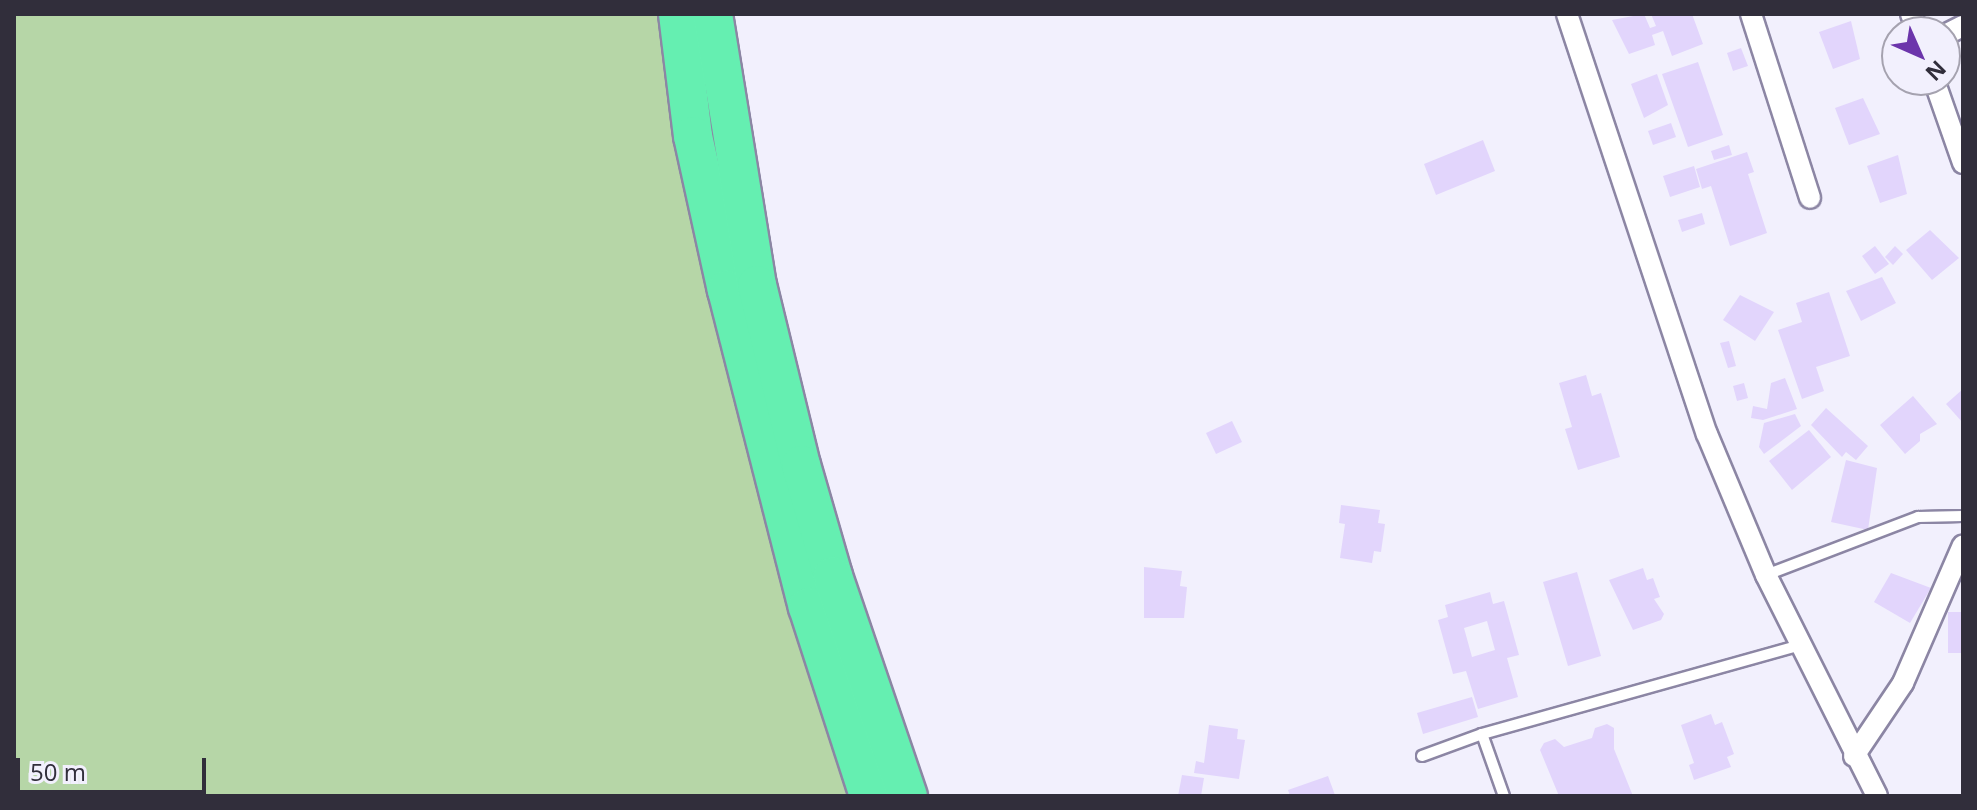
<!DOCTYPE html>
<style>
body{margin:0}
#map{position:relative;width:1977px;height:810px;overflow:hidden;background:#f2f0fd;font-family:"Open Sans",sans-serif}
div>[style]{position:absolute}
.green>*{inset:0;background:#b6d6a7}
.building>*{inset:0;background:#e2d5fc}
.roads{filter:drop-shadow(2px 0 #8c86a4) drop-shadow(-2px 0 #8c86a4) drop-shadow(0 2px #8c86a4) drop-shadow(0 -2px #8c86a4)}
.lane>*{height:10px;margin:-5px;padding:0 5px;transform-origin:5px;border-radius:5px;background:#fff}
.street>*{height:20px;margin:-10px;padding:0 10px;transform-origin:10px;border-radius:10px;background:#fff}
.highway>*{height:38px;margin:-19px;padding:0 19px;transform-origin:19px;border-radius:19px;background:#65efb1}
span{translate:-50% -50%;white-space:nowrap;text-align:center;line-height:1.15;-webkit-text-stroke:6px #f2f0fd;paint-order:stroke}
.frame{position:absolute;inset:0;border:16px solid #312e3b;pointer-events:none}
.north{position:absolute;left:1881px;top:16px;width:80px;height:80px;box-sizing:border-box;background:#f2f0fd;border:2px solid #a5a2af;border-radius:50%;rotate:135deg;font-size:22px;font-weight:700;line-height:32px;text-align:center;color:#312e3b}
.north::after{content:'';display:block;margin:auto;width:28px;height:36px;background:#6c35ab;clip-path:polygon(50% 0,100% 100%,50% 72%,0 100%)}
.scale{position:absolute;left:16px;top:758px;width:190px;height:36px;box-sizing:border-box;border:4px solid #312e3b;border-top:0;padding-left:10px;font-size:24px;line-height:28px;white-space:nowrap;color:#312e3b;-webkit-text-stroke:6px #f2f0fd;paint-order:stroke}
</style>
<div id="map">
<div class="green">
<i style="clip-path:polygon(14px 14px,668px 14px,860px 796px,14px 796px)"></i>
</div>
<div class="building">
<i style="clip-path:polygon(1644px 14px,1650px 28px,1656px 26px,1651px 14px,1692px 14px,1703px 44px,1672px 56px,1663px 31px,1652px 35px,1655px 45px,1629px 54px,1612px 20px)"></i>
<i style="clip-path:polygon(1851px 21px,1860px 59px,1833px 69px,1819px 32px)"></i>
<i style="clip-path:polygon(1741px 48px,1748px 66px,1733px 71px,1727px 53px)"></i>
<i style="clip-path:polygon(1698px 62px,1723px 135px,1688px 147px,1662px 74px)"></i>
<i style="clip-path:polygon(1657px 74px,1668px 105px,1644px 118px,1631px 84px)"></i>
<i style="clip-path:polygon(1863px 98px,1880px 134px,1849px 145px,1835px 108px)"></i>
<i style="clip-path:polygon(1671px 123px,1676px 137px,1653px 145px,1648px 131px)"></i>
<i style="clip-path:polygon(1483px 140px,1495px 171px,1436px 195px,1424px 164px)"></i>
<i style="clip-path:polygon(1729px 145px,1732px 155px,1714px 160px,1711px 151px)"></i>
<i style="clip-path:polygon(1747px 152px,1754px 172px,1748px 174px,1767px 233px,1730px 246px,1711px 186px,1702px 189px,1696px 169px)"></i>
<i style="clip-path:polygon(1898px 155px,1907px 194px,1880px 203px,1867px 166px)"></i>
<i style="clip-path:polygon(1694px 166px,1700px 187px,1670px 197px,1663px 176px)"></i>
<i style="clip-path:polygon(1702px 213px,1705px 224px,1682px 232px,1678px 220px)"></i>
<i style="clip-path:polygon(1930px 230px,1959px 258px,1932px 280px,1906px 250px)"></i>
<i style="clip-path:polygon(1875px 246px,1889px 264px,1875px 274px,1862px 256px)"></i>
<i style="clip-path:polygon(1895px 246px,1903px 254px,1893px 265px,1885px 257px)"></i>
<i style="clip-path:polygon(1882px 277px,1896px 303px,1861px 321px,1846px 291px)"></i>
<i style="clip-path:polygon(1829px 292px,1850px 356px,1816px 367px,1824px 391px,1802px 399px,1778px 330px,1802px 322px,1796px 303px)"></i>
<i style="clip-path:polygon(1740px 295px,1774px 312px,1755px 341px,1723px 320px)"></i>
<i style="clip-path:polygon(1729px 341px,1736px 366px,1728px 368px,1720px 343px)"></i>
<i style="clip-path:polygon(1586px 375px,1592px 396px,1601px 393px,1620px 457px,1578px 470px,1565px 429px,1572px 427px,1559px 383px)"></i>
<i style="clip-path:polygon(1785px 378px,1797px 409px,1763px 420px,1751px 418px,1753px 406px,1767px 409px,1771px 383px)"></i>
<i style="clip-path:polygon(1744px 383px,1748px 398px,1737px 401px,1733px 386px)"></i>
<i style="clip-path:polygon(1963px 389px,1963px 423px,1946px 404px)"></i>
<i style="clip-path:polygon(1913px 396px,1937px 424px,1920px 434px,1920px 441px,1905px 454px,1880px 425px)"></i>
<i style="clip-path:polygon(1826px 408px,1868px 446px,1856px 460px,1846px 452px,1842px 457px,1811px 425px)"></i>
<i style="clip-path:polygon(1795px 414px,1801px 426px,1764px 454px,1759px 447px,1764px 423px)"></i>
<i style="clip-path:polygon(1232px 421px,1242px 442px,1216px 454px,1206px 433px)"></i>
<i style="clip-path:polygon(1809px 430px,1831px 457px,1792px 490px,1769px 461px)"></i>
<i style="clip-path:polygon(1846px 460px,1877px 468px,1868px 530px,1831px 522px)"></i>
<i style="clip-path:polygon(1341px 505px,1380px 510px,1378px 523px,1385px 524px,1381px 552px,1374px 551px,1372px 563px,1340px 558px,1345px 524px,1339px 523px)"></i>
<i style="clip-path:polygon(1144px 567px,1182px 571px,1180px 586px,1187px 587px,1184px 618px,1144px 618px)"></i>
<i style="clip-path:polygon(1643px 568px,1647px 580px,1653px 578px,1660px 597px,1654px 599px,1664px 614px,1661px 620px,1633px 630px,1609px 580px)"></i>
<i style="clip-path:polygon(1577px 572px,1601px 656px,1568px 666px,1543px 582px)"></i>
<i style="clip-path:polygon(1891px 573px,1931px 588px,1910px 623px,1874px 602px)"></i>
<i style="clip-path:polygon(evenodd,1490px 592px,1493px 604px,1504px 601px,1519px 655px,1507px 658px,1518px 697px,1478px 709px,1466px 671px,1453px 674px,1438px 620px,1448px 617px,1445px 605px,1490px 592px,1487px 621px,1495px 650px,1472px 657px,1464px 628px,1487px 621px)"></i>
<i style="clip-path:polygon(1948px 612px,1963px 612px,1963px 653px,1948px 653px)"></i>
<i style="clip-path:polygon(1472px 697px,1478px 717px,1423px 734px,1417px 713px)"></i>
<i style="clip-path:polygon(1711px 714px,1715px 725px,1722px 722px,1734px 754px,1727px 757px,1731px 767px,1694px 780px,1689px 765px,1694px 763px,1681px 725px)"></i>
<i style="clip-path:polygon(1607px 724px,1614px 728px,1614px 749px,1633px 796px,1559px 796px,1540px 750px,1544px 743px,1555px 739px,1564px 747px,1592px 738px,1595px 728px)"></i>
<i style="clip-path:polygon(1209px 725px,1238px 729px,1237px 739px,1245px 740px,1239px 779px,1194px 773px,1196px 761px,1204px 763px)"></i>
<i style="clip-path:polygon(1182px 775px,1204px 778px,1201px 796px,1178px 796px)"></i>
<i style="clip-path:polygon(1328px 776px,1335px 795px,1290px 796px,1288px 790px)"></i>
</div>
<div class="roads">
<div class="lane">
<i style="left:1766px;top:575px;width:163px;rotate:-20.9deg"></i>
<i style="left:1918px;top:517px;width:45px;rotate:-1.3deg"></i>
<i style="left:1482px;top:734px;width:66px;rotate:70.5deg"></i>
<i style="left:1422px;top:756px;width:64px;rotate:-20.1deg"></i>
<i style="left:1482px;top:734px;width:331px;rotate:-15.6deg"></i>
</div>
<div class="street">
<i style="left:1567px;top:14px;width:443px;rotate:71.6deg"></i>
<i style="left:1707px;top:434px;width:153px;rotate:67.3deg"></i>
<i style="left:1766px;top:575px;width:247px;rotate:63.3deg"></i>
<i style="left:1751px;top:14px;width:193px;rotate:72.2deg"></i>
<i style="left:1911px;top:14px;width:19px;rotate:69deg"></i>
<i style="left:1945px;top:35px;width:20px;rotate:-27deg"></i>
<i style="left:1934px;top:80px;width:88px;rotate:70.7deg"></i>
<i style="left:1854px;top:756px;width:88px;rotate:-56.1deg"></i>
<i style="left:1903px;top:683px;width:150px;rotate:-66.5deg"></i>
</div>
<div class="highway">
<i style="left:678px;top:14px;width:123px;rotate:83deg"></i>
<i style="left:693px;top:136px;width:158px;rotate:77.6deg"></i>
<i style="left:727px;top:290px;width:327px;rotate:75.7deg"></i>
<i style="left:808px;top:607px;width:199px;rotate:72.1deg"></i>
<i style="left:713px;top:14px;width:275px;rotate:80.8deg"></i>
<i style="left:757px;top:285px;width:185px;rotate:76.3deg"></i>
<i style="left:801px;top:465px;width:116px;rotate:73.9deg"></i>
<i style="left:833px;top:576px;width:232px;rotate:71.2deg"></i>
</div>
</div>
<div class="frame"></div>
<div class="north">N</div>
<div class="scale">50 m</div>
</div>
